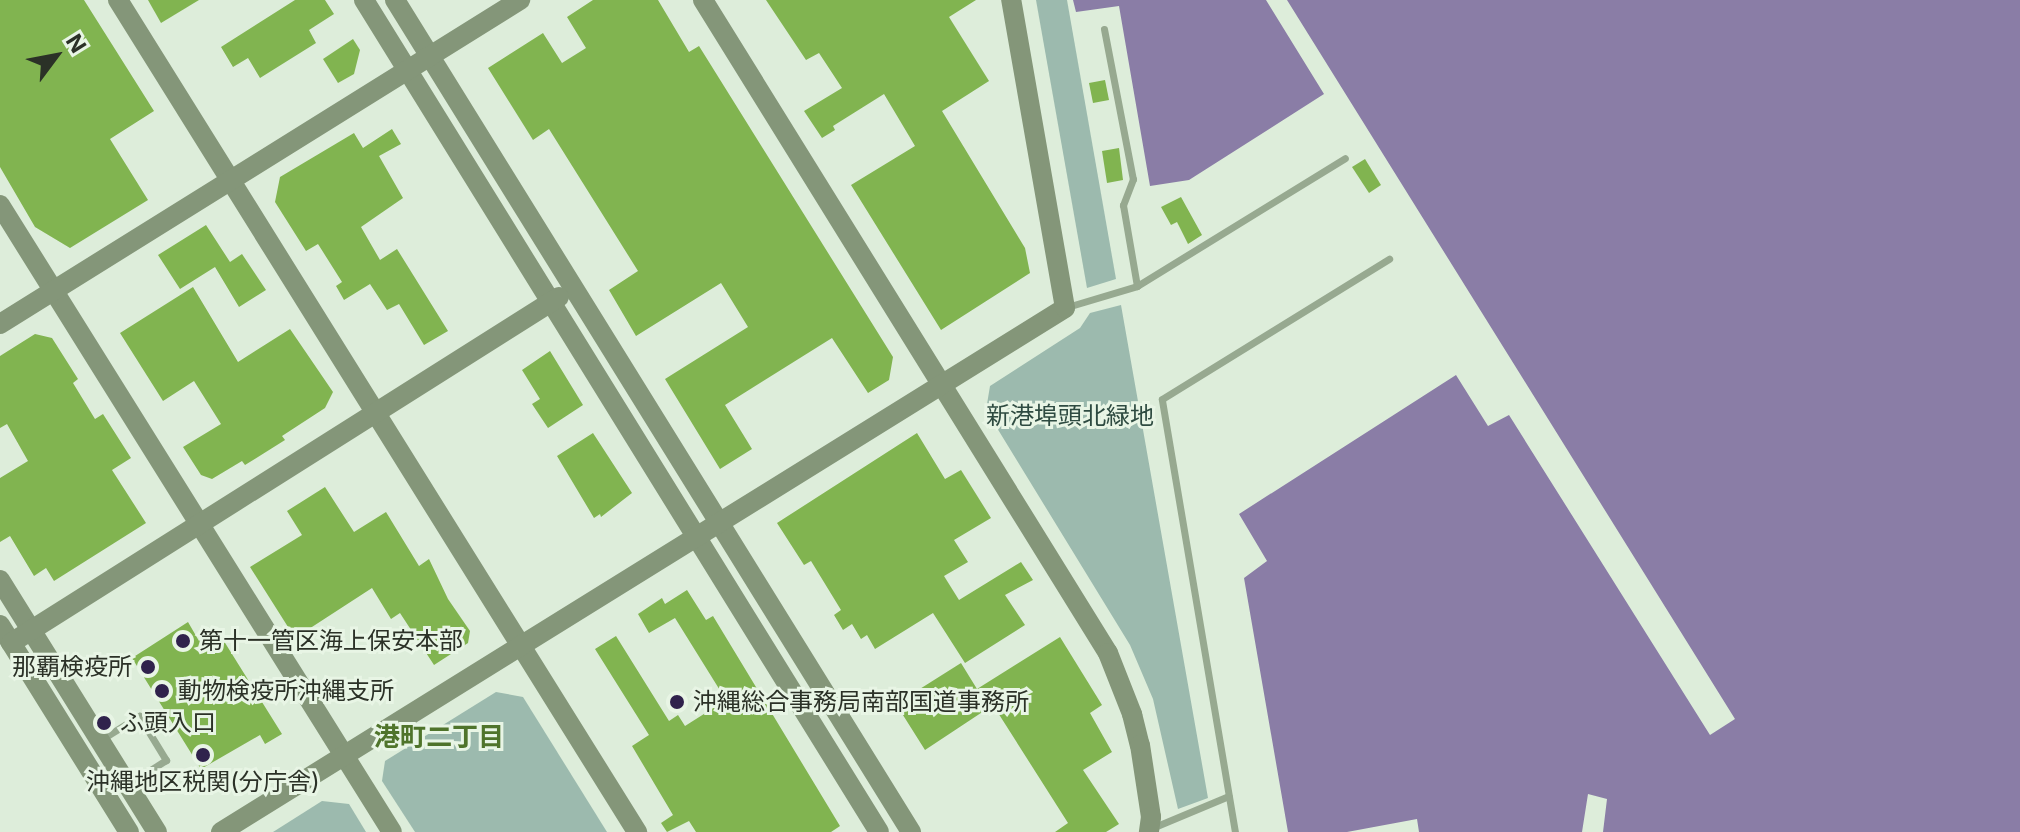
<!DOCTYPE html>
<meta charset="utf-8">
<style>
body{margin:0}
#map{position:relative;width:2020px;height:832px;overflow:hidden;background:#ddedda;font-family:Inter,"Noto Sans JP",sans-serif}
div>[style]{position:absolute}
.green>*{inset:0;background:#9cbaae}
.water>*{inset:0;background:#8a7da6}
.building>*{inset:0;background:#81b450}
.lane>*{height:7px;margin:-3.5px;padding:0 3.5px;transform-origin:3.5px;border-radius:3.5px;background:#97a990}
.secondary>*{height:20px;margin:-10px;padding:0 10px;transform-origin:10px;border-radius:10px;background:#849679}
.dots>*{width:22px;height:22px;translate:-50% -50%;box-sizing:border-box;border:4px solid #e8f5e5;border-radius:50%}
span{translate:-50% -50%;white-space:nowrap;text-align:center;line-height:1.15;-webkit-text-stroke:6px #e8f5e5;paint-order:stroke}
.park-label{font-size:24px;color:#2e4b41}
.poi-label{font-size:24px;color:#2b3127}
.left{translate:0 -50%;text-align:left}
.right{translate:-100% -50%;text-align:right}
.neighbourhood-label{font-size:26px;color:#4f742b;font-weight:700}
.north{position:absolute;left:16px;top:16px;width:80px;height:80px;-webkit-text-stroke:6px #e8f5e5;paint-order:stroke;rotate:58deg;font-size:22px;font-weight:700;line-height:32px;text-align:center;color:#2b3127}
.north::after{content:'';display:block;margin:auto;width:28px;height:36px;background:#2b3127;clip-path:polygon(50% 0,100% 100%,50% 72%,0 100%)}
</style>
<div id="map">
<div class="green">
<i style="clip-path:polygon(1036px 0,1067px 0,1116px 279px,1087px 288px)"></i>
<i style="clip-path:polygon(1121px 305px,1208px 798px,1178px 809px,1153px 699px,1130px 645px,986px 410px,990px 386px,1080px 328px,1090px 313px)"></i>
<i style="clip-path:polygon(496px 692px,523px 697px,607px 832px,415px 832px,382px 781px,385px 761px)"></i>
<i style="clip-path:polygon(322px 801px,349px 804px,366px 832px,273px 832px)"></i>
</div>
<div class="water">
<i style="clip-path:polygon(1073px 0,1266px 0,1324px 94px,1189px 180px,1150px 186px,1119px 6px,1076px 12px)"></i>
<i style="clip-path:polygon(1287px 0,2020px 0,2020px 832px,1603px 832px,1607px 799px,1588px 794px,1582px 832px,1419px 832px,1417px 819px,1347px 832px,1288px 832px,1244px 578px,1267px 561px,1239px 514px,1456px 375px,1488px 426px,1509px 415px,1710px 735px,1735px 719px)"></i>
</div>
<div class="building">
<i style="clip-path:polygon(0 0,84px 0,154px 111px,110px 139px,148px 200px,70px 248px,35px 227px,0 167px)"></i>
<i style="clip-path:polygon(148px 0,199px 0,161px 23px)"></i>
<i style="clip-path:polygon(295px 0,325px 0,334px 14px,309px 30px,316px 43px,260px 78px,248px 58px,233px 67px,221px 47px)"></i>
<i style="clip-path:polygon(593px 0,658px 0,689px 52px,699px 46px,893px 357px,889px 380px,868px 393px,832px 338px,725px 405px,752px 449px,720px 469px,665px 379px,748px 327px,721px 283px,636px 336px,609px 290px,638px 271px,549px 129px,533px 140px,488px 68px,543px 33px,562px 63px,586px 48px,567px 17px)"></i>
<i style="clip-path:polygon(766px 0,976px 0,949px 17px,989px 81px,942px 111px,1025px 248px,1030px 273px,941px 330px,851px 185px,915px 146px,884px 94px,833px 126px,835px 130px,822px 138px,804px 111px,842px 88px,819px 53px,806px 60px)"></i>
<i style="clip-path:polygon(353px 39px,360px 50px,354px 74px,338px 83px,323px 59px)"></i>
<i style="clip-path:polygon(1105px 80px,1109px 100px,1093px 103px,1089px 83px)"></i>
<i style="clip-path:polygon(392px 129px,401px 144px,379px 156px,403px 198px,361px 227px,380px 260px,397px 249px,448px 331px,424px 345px,399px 304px,387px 310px,370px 284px,344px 300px,336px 286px,342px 282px,318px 244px,306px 251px,275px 202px,280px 177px,354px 133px,363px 148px)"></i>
<i style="clip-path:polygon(1119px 148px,1123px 180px,1107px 183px,1102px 151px)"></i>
<i style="clip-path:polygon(1365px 159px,1381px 185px,1369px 193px,1352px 167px)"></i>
<i style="clip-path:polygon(1181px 197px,1202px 235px,1188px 244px,1177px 222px,1171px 225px,1161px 207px)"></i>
<i style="clip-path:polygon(206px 225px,230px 262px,242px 254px,266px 290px,239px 307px,215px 267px,180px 289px,158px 255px)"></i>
<i style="clip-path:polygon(193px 287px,238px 362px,290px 329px,333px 392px,325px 408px,282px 436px,285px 440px,245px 465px,242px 461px,212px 479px,201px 475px,183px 447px,221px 424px,194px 381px,163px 401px,120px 333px)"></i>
<i style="clip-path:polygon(35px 334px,52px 338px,78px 379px,73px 383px,95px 419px,103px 414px,131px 458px,112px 470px,146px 523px,54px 581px,46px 568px,34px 576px,10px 536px,0 542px,0 478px,28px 461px,7px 424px,0 428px,0 356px)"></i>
<i style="clip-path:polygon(550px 351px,583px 405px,548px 428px,532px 404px,540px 399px,522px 370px)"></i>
<i style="clip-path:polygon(593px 433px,632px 493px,601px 517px,600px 514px,594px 518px,557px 456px)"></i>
<i style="clip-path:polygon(917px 433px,945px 479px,961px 470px,991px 518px,954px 540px,968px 562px,944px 576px,959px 600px,1021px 562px,1033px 580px,1005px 595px,1025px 625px,965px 663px,933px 613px,875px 649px,867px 635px,861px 639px,852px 624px,843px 630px,834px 615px,841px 610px,811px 561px,804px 565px,777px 523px)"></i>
<i style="clip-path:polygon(325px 487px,354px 532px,386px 512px,419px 566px,429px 559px,448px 599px,470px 631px,468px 643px,434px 665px,400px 613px,391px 619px,372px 588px,295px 638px,250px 567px,302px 535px,287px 511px)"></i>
<i style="clip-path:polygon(687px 590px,706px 620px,713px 616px,840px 826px,831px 832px,696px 832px,689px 821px,667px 832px,661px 823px,673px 815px,632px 746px,649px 735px,595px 649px,616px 636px,669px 721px,678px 715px,685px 726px,726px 700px,675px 618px,649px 633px,638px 614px,662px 598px,665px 604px)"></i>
<i style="clip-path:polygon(188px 622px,199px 641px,217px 630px,282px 734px,265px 744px,260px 735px,201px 769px,132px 658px)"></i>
<i style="clip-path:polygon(1060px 637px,1102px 705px,1090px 713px,1112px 752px,1083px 770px,1119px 824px,1106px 832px,1055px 832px,1068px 823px,993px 705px,925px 750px,896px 704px,961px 663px,977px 689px)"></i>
</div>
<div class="lane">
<i style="left:1104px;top:29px;width:153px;rotate:79.1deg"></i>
<i style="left:1133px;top:179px;width:28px;rotate:111deg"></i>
<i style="left:1123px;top:205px;width:82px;rotate:80.2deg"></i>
<i style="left:1067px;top:307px;width:73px;rotate:-16.7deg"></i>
<i style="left:1137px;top:286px;width:244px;rotate:-31.6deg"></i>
<i style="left:102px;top:739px;width:44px;rotate:-31.9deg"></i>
<i style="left:139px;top:716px;width:52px;rotate:58.5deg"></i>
<i style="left:166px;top:760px;width:43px;rotate:147.4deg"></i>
<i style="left:1152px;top:828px;width:83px;rotate:-22.6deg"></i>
<i style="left:1235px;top:832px;width:439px;rotate:-99.6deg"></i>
<i style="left:1162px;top:399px;width:267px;rotate:-31.7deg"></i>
</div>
<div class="secondary">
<i style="left:118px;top:0;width:981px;rotate:58.04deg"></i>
<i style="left:364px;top:0;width:978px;rotate:58.24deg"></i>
<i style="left:395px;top:0;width:979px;rotate:58.19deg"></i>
<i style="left:703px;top:0;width:768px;rotate:58.19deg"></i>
<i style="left:1108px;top:653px;width:66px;rotate:68.5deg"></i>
<i style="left:1132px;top:714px;width:32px;rotate:76deg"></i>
<i style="left:1140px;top:745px;width:73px;rotate:81.3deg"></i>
<i style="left:1151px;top:817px;width:15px;rotate:98deg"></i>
<i style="left:0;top:205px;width:739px;rotate:57.99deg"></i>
<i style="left:0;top:324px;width:613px;rotate:-31.93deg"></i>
<i style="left:0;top:580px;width:297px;rotate:58.1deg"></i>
<i style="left:0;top:625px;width:244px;rotate:58.1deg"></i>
<i style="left:11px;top:643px;width:648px;rotate:-32.27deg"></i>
<i style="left:221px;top:832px;width:993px;rotate:-31.83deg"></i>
<i style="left:1065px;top:308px;width:313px;rotate:-99.9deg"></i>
</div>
<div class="dots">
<i style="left:183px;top:641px;background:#30224c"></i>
<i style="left:148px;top:667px;background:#30224c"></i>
<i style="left:162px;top:691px;background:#30224c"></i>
<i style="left:677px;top:702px;background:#30224c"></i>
<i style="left:104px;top:723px;background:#30224c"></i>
<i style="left:203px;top:755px;background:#30224c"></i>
</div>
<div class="park-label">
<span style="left:1070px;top:416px">新港埠頭北緑地</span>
</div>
<div class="poi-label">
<span class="left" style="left:199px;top:641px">第十一管区海上保安本部</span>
<span class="right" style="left:132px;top:667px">那覇検疫所</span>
<span class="left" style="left:178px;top:691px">動物検疫所沖縄支所</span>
<span class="left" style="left:693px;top:702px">沖縄総合事務局南部国道事務所</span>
<span class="left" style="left:120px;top:723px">ふ頭入口</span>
<span style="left:203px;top:782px">沖縄地区税関(分庁舎)</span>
</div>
<div class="neighbourhood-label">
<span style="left:439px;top:737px">港町二丁目</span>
</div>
<div class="north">N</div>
</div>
